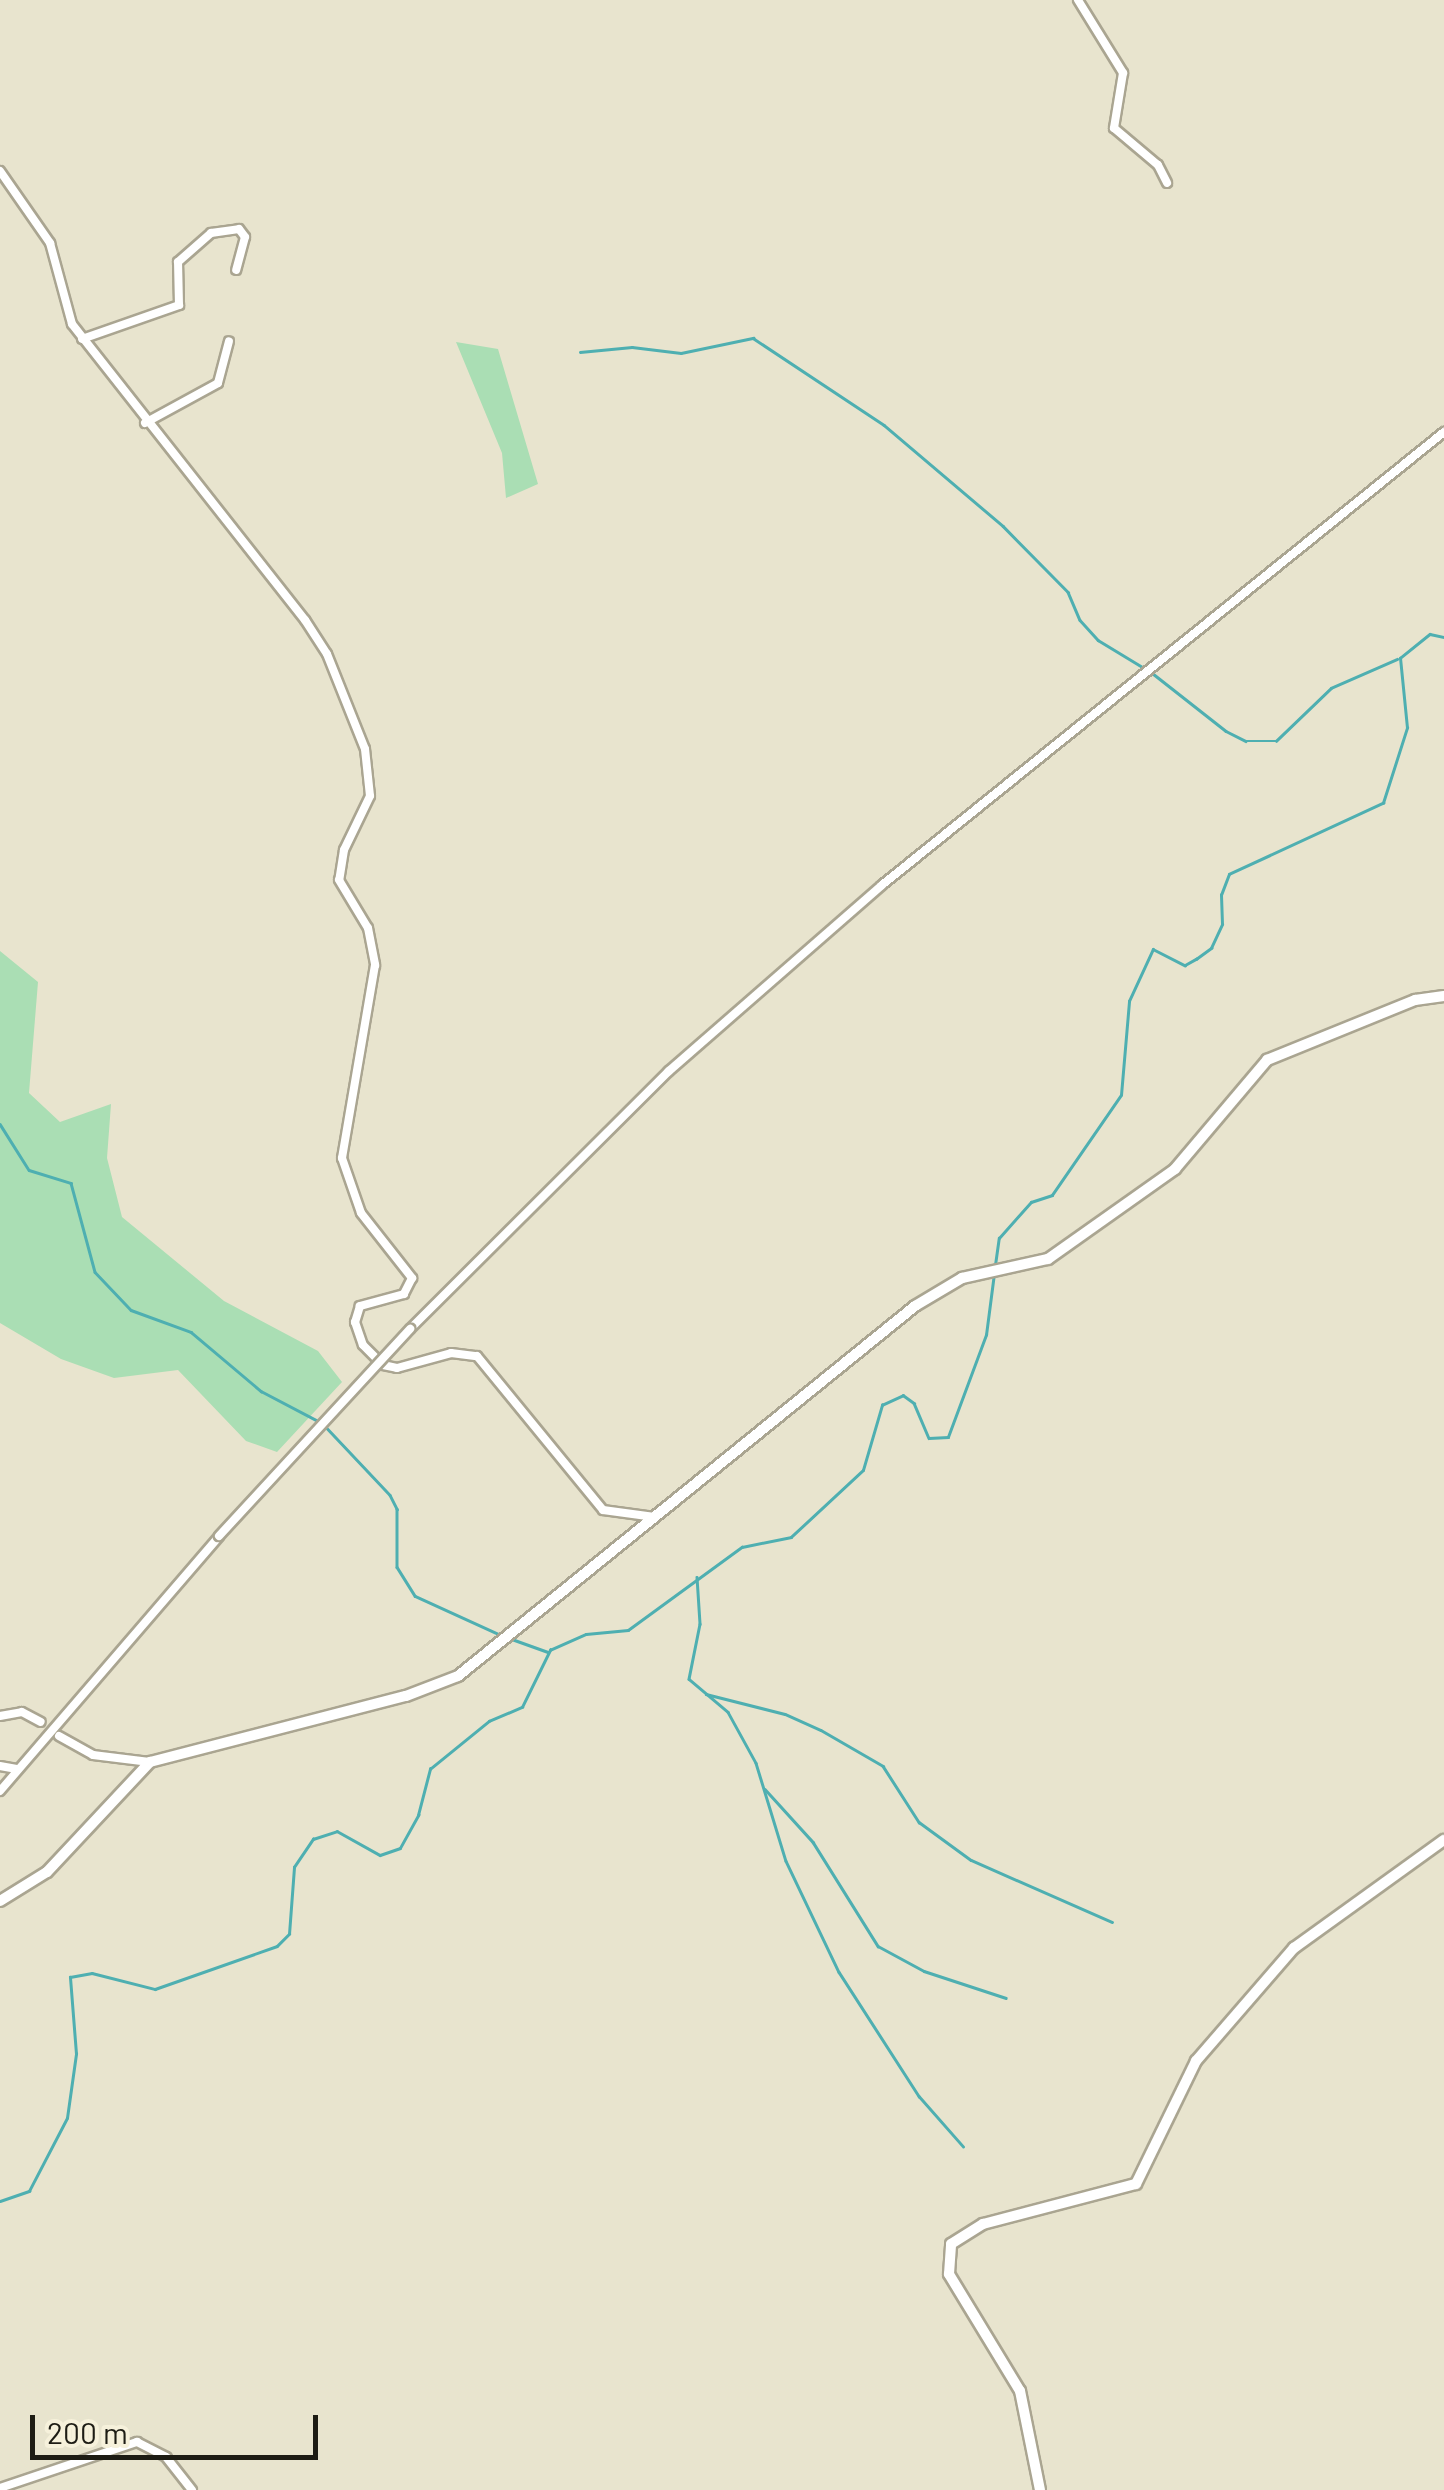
<!DOCTYPE html>
<style>
body{margin:0}
#map{position:relative;width:1444px;height:2490px;overflow:hidden;background:#e8e4ce;font-family:Barlow,sans-serif}
div>[style]{position:absolute}
.green>*{inset:0;background:#aadeb4}
.stream>*{height:2.5px;margin:-1.25px;padding:0 1.25px;transform-origin:1.25px;border-radius:1.25px;background:#4eafb1}
.roads{filter:drop-shadow(2px 0 #aaa591) drop-shadow(-2px 0 #aaa591) drop-shadow(0 2px #aaa591) drop-shadow(0 -2px #aaa591)}
.minor>*{height:8px;margin:-4px;padding:0 4px;transform-origin:4px;border-radius:4px;background:#fff}
.tertiary>*{height:10px;margin:-5px;padding:0 5px;transform-origin:5px;border-radius:5px;background:#fff}
.bridges{filter:drop-shadow(2px 0 #aaa591) drop-shadow(-2px 0 #aaa591) drop-shadow(0 2px #aaa591) drop-shadow(0 -2px #aaa591)}
.minor-bridge>*{height:8px;margin:-4px;padding:0 4px;transform-origin:4px;border-radius:4px;background:#fff}
span{translate:-50% -50%;white-space:nowrap;text-align:center;line-height:1.15;-webkit-text-stroke:9px #f6f1db;paint-order:stroke}
.scale{position:absolute;left:30px;top:2415px;width:288px;height:45px;box-sizing:border-box;border:5px solid #1d1c14;border-top:0;padding-left:12px;font-size:30px;line-height:35px;white-space:nowrap;color:#1d1c14;-webkit-text-stroke:8px #f6f1db;paint-order:stroke}
</style>
<div id="map">
<div class="green">
<i style="clip-path:polygon(456px 342px,498px 349px,538px 484px,506px 498px,502px 453px)"></i>
<i style="clip-path:polygon(0 951px,38px 982px,29px 1093px,60px 1122px,111px 1104px,107px 1158px,122px 1217px,224px 1301px,318px 1351px,342px 1382px,277px 1452px,246px 1441px,178px 1370px,114px 1378px,61px 1359px,0 1323px)"></i>
</div>
<div class="stream">
<i style="left:580px;top:352px;width:52px;rotate:-5.5deg"></i>
<i style="left:632px;top:347px;width:49px;rotate:7deg"></i>
<i style="left:681px;top:353px;width:74px;rotate:-11.8deg"></i>
<i style="left:753px;top:338px;width:157px;rotate:33.6deg"></i>
<i style="left:884px;top:425px;width:156px;rotate:40.3deg"></i>
<i style="left:1003px;top:526px;width:93px;rotate:45.4deg"></i>
<i style="left:1068px;top:592px;width:30px;rotate:67deg"></i>
<i style="left:1080px;top:620px;width:27px;rotate:48deg"></i>
<i style="left:1098px;top:640px;width:54px;rotate:31.3deg"></i>
<i style="left:1151px;top:672px;width:95px;rotate:38.2deg"></i>
<i style="left:1226px;top:731px;width:22px;rotate:27deg"></i>
<i style="left:1246px;top:741px;width:30px"></i>
<i style="left:1276px;top:741px;width:76px;rotate:-43.9deg"></i>
<i style="left:1331px;top:688px;width:72px;rotate:-23.7deg"></i>
<i style="left:0;top:1124px;width:54px;rotate:57.8deg"></i>
<i style="left:29px;top:1170px;width:44px;rotate:17.2deg"></i>
<i style="left:71px;top:1183px;width:92px;rotate:74.9deg"></i>
<i style="left:95px;top:1272px;width:52px;rotate:46.5deg"></i>
<i style="left:131px;top:1310px;width:64px;rotate:20.1deg"></i>
<i style="left:191px;top:1332px;width:92px;rotate:40.1deg"></i>
<i style="left:261px;top:1391px;width:67px;rotate:27.7deg"></i>
<i style="left:995px;top:1265px;width:27px;rotate:-82deg"></i>
<i style="left:999px;top:1238px;width:48px;rotate:-48.4deg"></i>
<i style="left:1031px;top:1202px;width:22px;rotate:-18deg"></i>
<i style="left:1052px;top:1195px;width:121px;rotate:-55.4deg"></i>
<i style="left:1121px;top:1095px;width:94px;rotate:-85.1deg"></i>
<i style="left:1129px;top:1001px;width:57px;rotate:-65.2deg"></i>
<i style="left:1153px;top:949px;width:36px;rotate:27deg"></i>
<i style="left:1185px;top:965px;width:13px;rotate:-29deg"></i>
<i style="left:1196px;top:959px;width:19px;rotate:-36deg"></i>
<i style="left:1211px;top:948px;width:26px;rotate:-65deg"></i>
<i style="left:1222px;top:924px;width:29px;rotate:-92deg"></i>
<i style="left:1221px;top:895px;width:22px;rotate:-69deg"></i>
<i style="left:1229px;top:874px;width:170px;rotate:-24.8deg"></i>
<i style="left:1383px;top:803px;width:79px;rotate:-72.3deg"></i>
<i style="left:1407px;top:728px;width:70px;rotate:-95.7deg"></i>
<i style="left:1400px;top:658px;width:38px;rotate:-39deg"></i>
<i style="left:1430px;top:634px;width:14px;rotate:12deg"></i>
<i style="left:326px;top:1427px;width:93px;rotate:46.7deg"></i>
<i style="left:390px;top:1495px;width:16px;rotate:63deg"></i>
<i style="left:397px;top:1509px;width:58px;rotate:90deg"></i>
<i style="left:397px;top:1567px;width:34px;rotate:58deg"></i>
<i style="left:415px;top:1596px;width:94px;rotate:24.4deg"></i>
<i style="left:697px;top:1577px;width:47px;rotate:86.3deg"></i>
<i style="left:700px;top:1624px;width:56px;rotate:101.3deg"></i>
<i style="left:689px;top:1679px;width:51px;rotate:40.2deg"></i>
<i style="left:728px;top:1712px;width:58px;rotate:61.2deg"></i>
<i style="left:756px;top:1763px;width:102px;rotate:73deg"></i>
<i style="left:786px;top:1861px;width:123px;rotate:64.5deg"></i>
<i style="left:839px;top:1972px;width:148px;rotate:57.2deg"></i>
<i style="left:919px;top:2096px;width:67px;rotate:48.7deg"></i>
<i style="left:509px;top:1638px;width:41px;rotate:19.7deg"></i>
<i style="left:706px;top:1694px;width:81px;rotate:14.2deg"></i>
<i style="left:785px;top:1714px;width:39px;rotate:24deg"></i>
<i style="left:821px;top:1730px;width:72px;rotate:30.1deg"></i>
<i style="left:883px;top:1766px;width:67px;rotate:57.3deg"></i>
<i style="left:919px;top:1822px;width:64px;rotate:36.2deg"></i>
<i style="left:971px;top:1860px;width:154px;rotate:23.7deg"></i>
<i style="left:765px;top:1789px;width:72px;rotate:47.8deg"></i>
<i style="left:813px;top:1842px;width:123px;rotate:58deg"></i>
<i style="left:878px;top:1946px;width:52px;rotate:28.5deg"></i>
<i style="left:924px;top:1971px;width:86px;rotate:18.2deg"></i>
<i style="left:0;top:2201px;width:31px;rotate:-19deg"></i>
<i style="left:29px;top:2191px;width:82px;rotate:-62.5deg"></i>
<i style="left:67px;top:2118px;width:65px;rotate:-82deg"></i>
<i style="left:76px;top:2054px;width:77px;rotate:-94.5deg"></i>
<i style="left:70px;top:1977px;width:22px;rotate:-10deg"></i>
<i style="left:92px;top:1973px;width:65px;rotate:14.3deg"></i>
<i style="left:155px;top:1989px;width:129px;rotate:-19.4deg"></i>
<i style="left:277px;top:1946px;width:17px;rotate:-45deg"></i>
<i style="left:289px;top:1934px;width:67px;rotate:-85.7deg"></i>
<i style="left:294px;top:1867px;width:34px;rotate:-56deg"></i>
<i style="left:313px;top:1839px;width:25px;rotate:-18deg"></i>
<i style="left:337px;top:1831px;width:49px;rotate:29.2deg"></i>
<i style="left:380px;top:1855px;width:21px;rotate:-19deg"></i>
<i style="left:400px;top:1848px;width:38px;rotate:-61deg"></i>
<i style="left:418px;top:1815px;width:48px;rotate:-75.4deg"></i>
<i style="left:430px;top:1769px;width:76px;rotate:-39.1deg"></i>
<i style="left:489px;top:1721px;width:36px;rotate:-23deg"></i>
<i style="left:522px;top:1707px;width:64px;rotate:-63.8deg"></i>
<i style="left:550px;top:1650px;width:39px;rotate:-24deg"></i>
<i style="left:586px;top:1634px;width:42px;rotate:-5.4deg"></i>
<i style="left:628px;top:1630px;width:141px;rotate:-36.1deg"></i>
<i style="left:742px;top:1547px;width:50px;rotate:-11.5deg"></i>
<i style="left:791px;top:1537px;width:98px;rotate:-42.9deg"></i>
<i style="left:863px;top:1470px;width:68px;rotate:-73.7deg"></i>
<i style="left:882px;top:1405px;width:23px;rotate:-25deg"></i>
<i style="left:903px;top:1395px;width:14px;rotate:36deg"></i>
<i style="left:914px;top:1403px;width:38px;rotate:67deg"></i>
<i style="left:929px;top:1438px;width:19px;rotate:-3deg"></i>
<i style="left:948px;top:1437px;width:109px;rotate:-69.6deg"></i>
<i style="left:986px;top:1335px;width:63px;rotate:-82.6deg"></i>
</div>
<div class="roads">
<div class="minor">
<i style="left:1078px;top:0;width:86px;rotate:58.3deg"></i>
<i style="left:1123px;top:73px;width:56px;rotate:99.3deg"></i>
<i style="left:1114px;top:128px;width:57px;rotate:40.1deg"></i>
<i style="left:1158px;top:165px;width:20px;rotate:63deg"></i>
<i style="left:0;top:171px;width:88px;rotate:55.2deg"></i>
<i style="left:50px;top:243px;width:84px;rotate:74.8deg"></i>
<i style="left:72px;top:324px;width:377px;rotate:51.8deg"></i>
<i style="left:305px;top:620px;width:40px;rotate:57.1deg"></i>
<i style="left:327px;top:654px;width:102px;rotate:68.2deg"></i>
<i style="left:365px;top:749px;width:47px;rotate:83.9deg"></i>
<i style="left:370px;top:796px;width:60px;rotate:115.7deg"></i>
<i style="left:344px;top:850px;width:30px;rotate:99deg"></i>
<i style="left:339px;top:880px;width:56px;rotate:58.9deg"></i>
<i style="left:368px;top:928px;width:38px;rotate:79deg"></i>
<i style="left:375px;top:965px;width:196px;rotate:99.7deg"></i>
<i style="left:342px;top:1158px;width:58px;rotate:70.9deg"></i>
<i style="left:361px;top:1213px;width:83px;rotate:51.9deg"></i>
<i style="left:412px;top:1278px;width:18px;rotate:117deg"></i>
<i style="left:404px;top:1294px;width:46px;rotate:164.7deg"></i>
<i style="left:360px;top:1306px;width:17px;rotate:107deg"></i>
<i style="left:355px;top:1322px;width:24px;rotate:71deg"></i>
<i style="left:363px;top:1345px;width:28px;rotate:45deg"></i>
<i style="left:383px;top:1365px;width:14px;rotate:12deg"></i>
<i style="left:397px;top:1368px;width:56px;rotate:-15.5deg"></i>
<i style="left:451px;top:1353px;width:26px;rotate:7deg"></i>
<i style="left:477px;top:1356px;width:199px;rotate:50.7deg"></i>
<i style="left:603px;top:1510px;width:52px;rotate:7.7deg"></i>
<i style="left:82px;top:339px;width:103px;rotate:-19.3deg"></i>
<i style="left:179px;top:305px;width:43px;rotate:-91.3deg"></i>
<i style="left:178px;top:262px;width:44px;rotate:-41.3deg"></i>
<i style="left:211px;top:233px;width:28px;rotate:-8deg"></i>
<i style="left:239px;top:229px;width:10px;rotate:53deg"></i>
<i style="left:245px;top:237px;width:34px;rotate:105deg"></i>
<i style="left:145px;top:423px;width:83px;rotate:-28.7deg"></i>
<i style="left:218px;top:383px;width:43px;rotate:-75.3deg"></i>
<i style="left:410px;top:1329px;width:366px;rotate:-44.9deg"></i>
<i style="left:669px;top:1071px;width:283px;rotate:-41.1deg"></i>
<i style="left:882px;top:885px;width:722px;rotate:-38.87deg"></i>
<i style="left:0;top:1716px;width:22px;rotate:-10deg"></i>
<i style="left:22px;top:1712px;width:21px;rotate:28deg"></i>
<i style="left:59px;top:1736px;width:39px;rotate:29deg"></i>
<i style="left:93px;top:1755px;width:57px;rotate:7deg"></i>
<i style="left:0;top:1766px;width:17px;rotate:10deg"></i>
<i style="left:0;top:1791px;width:336px;rotate:-49.3deg"></i>
<i style="left:0;top:2488px;width:145px;rotate:-18.6deg"></i>
<i style="left:137px;top:2442px;width:33px;rotate:27deg"></i>
<i style="left:166px;top:2457px;width:42px;rotate:51.8deg"></i>
</div>
<div class="tertiary">
<i style="left:0;top:1901px;width:55px;rotate:-31.7deg"></i>
<i style="left:47px;top:1872px;width:151px;rotate:-46.9deg"></i>
<i style="left:150px;top:1762px;width:264px;rotate:-14.5deg"></i>
<i style="left:406px;top:1696px;width:56px;rotate:-21deg"></i>
<i style="left:458px;top:1676px;width:588px;rotate:-38.99deg"></i>
<i style="left:915px;top:1306px;width:55px;rotate:-30.8deg"></i>
<i style="left:962px;top:1278px;width:88px;rotate:-12.5deg"></i>
<i style="left:1048px;top:1259px;width:156px;rotate:-35.3deg"></i>
<i style="left:1175px;top:1169px;width:143px;rotate:-49.8deg"></i>
<i style="left:1267px;top:1060px;width:160px;rotate:-22.1deg"></i>
<i style="left:1415px;top:1000px;width:29px;rotate:-8deg"></i>
<i style="left:1040px;top:2490px;width:101px;rotate:-101.4deg"></i>
<i style="left:1020px;top:2391px;width:137px;rotate:-121.3deg"></i>
<i style="left:949px;top:2274px;width:30px;rotate:-86deg"></i>
<i style="left:951px;top:2244px;width:38px;rotate:-32deg"></i>
<i style="left:983px;top:2224px;width:158px;rotate:-14.7deg"></i>
<i style="left:1136px;top:2184px;width:137px;rotate:-64deg"></i>
<i style="left:1196px;top:2061px;width:150px;rotate:-49.1deg"></i>
<i style="left:1294px;top:1948px;width:185px;rotate:-35.8deg"></i>
</div>
</div>
<div class="bridges">
<div class="minor-bridge">
<i style="left:219px;top:1536px;width:282px;rotate:-47.3deg"></i>
</div>
</div>
<div class="scale">200 m</div>
</div>
